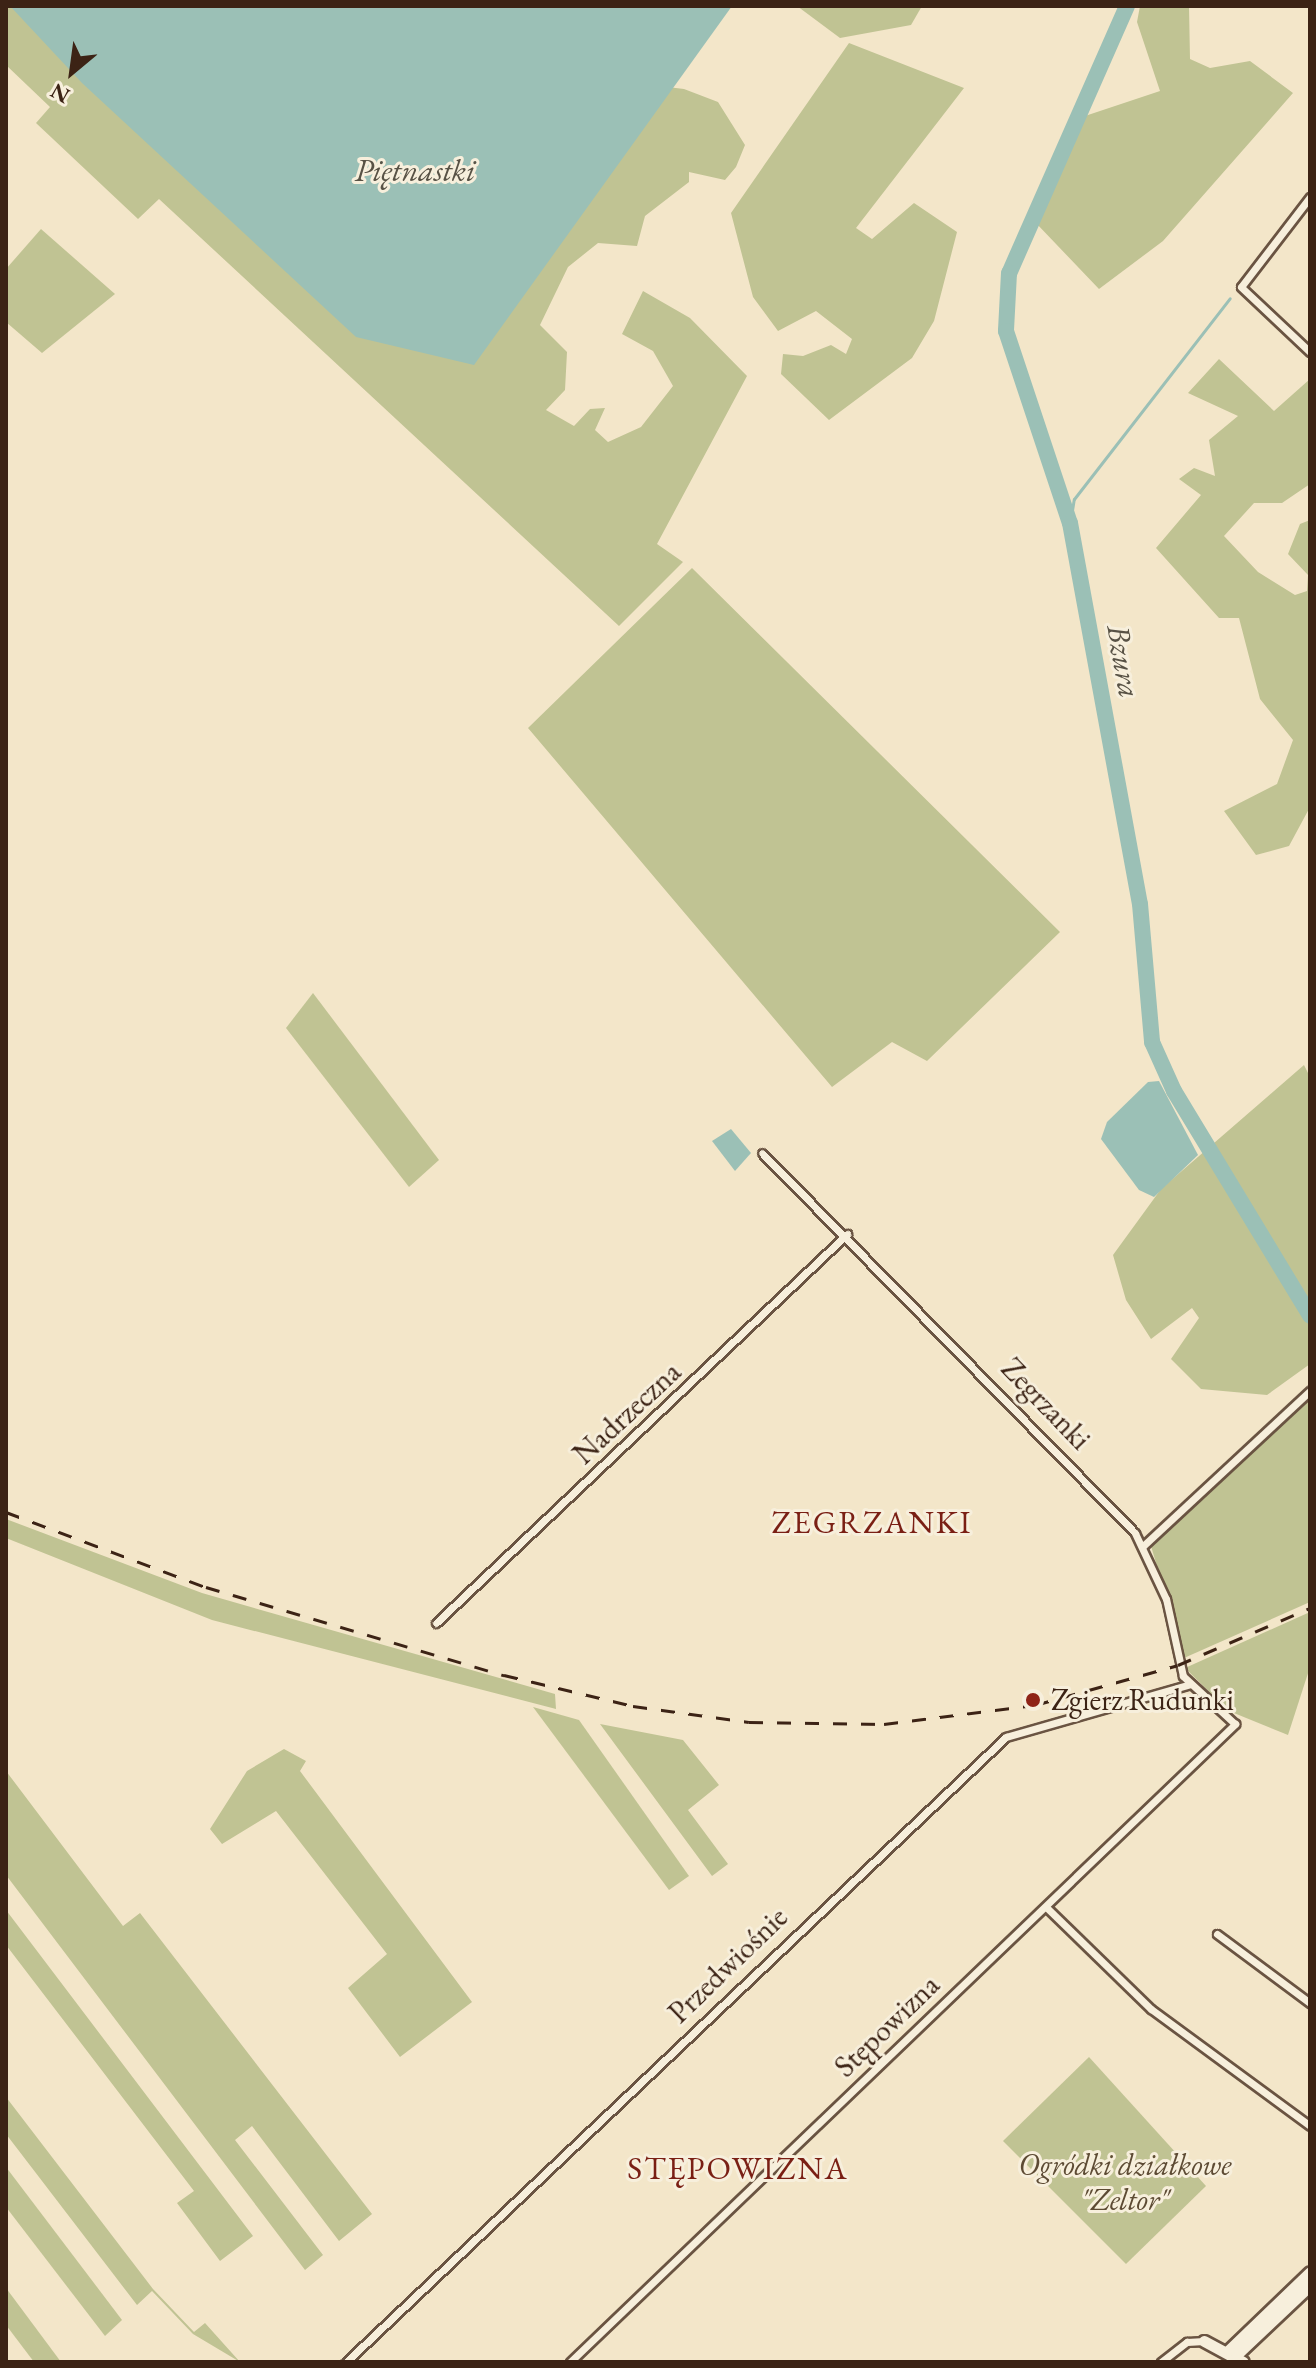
<!DOCTYPE html>
<meta charset="utf-8">
<style>
body{margin:0}
#map{position:relative;width:1316px;height:2368px;overflow:hidden;background:#f3e6c9;font-family:"EB Garamond",serif}
div>[style]{position:absolute}
.green>*{inset:0;background:#c0c393}
.water>*{inset:0;background:#9bc0b6}
.stream>*{height:3px;margin:-1.5px;padding:0 1.5px;transform-origin:1.5px;border-radius:1.5px;background:#9bc0b6}
.river>*{height:16px;margin:-8px;padding:0 8px;transform-origin:8px;border-radius:8px;background:#9bc0b6}
.roads{filter:drop-shadow(2px 0 #6a5442) drop-shadow(-2px 0 #6a5442) drop-shadow(0 2px #6a5442) drop-shadow(0 -2px #6a5442)}
.street>*{height:7px;margin:-3.5px;padding:0 3.5px;transform-origin:3.5px;border-radius:3.5px;background:#f7efdc}
.secondary>*{height:11px;margin:-5.5px;padding:0 5.5px;transform-origin:5.5px;border-radius:5.5px;background:#f7efdc}
.rail>*{height:3px;margin-top:-1.5px;transform-origin:0;background:repeating-linear-gradient(90deg,#3c2315 0 14px,transparent 0 28px)}
.dots>*{width:22px;height:22px;translate:-50% -50%;box-sizing:border-box;border:4px solid #f7efdc;border-radius:50%}
span{translate:-50% -50%;white-space:nowrap;text-align:center;line-height:1.15;-webkit-text-stroke:6px #f7efdc;paint-order:stroke}
.street-label{font-size:30px;color:#3c2315}
.poi-label{font-size:30px;color:#3c2315}
.left{translate:0 -50%;text-align:left}
.park-label{font-size:30px;color:#5d4b34;font-style:italic}
.water-label{font-size:32px;color:#585245;font-style:italic}
.neighbourhood-label{font-size:32px;color:#7a1f14;letter-spacing:2px}
.frame{position:absolute;inset:0;border:8px solid #3c2315;pointer-events:none}
.north{position:absolute;left:32px;top:32px;width:80px;height:80px;-webkit-text-stroke:6px #f7efdc;paint-order:stroke;rotate:209deg;font-size:22px;font-weight:700;line-height:32px;text-align:center;color:#3c2315}
.north::after{content:'';display:block;margin:auto;width:28px;height:36px;background:#3c2315;clip-path:polygon(50% 0,100% 100%,50% 72%,0 100%)}
</style>
<div id="map">
<div class="green">
<i style="clip-path:polygon(6px 6px,684px 89px,718px 102px,745px 145px,736px 167px,725px 180px,689px 172px,689px 182px,645px 216px,637px 246px,598px 243px,568px 267px,540px 325px,567px 352px,565px 390px,546px 410px,574px 426px,590px 409px,605px 408px,595px 430px,608px 442px,641px 427px,673px 386px,653px 351px,622px 334px,643px 291px,690px 318px,747px 376px,657px 544px,683px 562px,619px 626px,159px 199px,138px 219px,36px 123px,50px 107px,6px 65px)"></i>
<i style="clip-path:polygon(797px 6px,922px 6px,911px 25px,840px 38px)"></i>
<i style="clip-path:polygon(1140px 6px,1189px 6px,1190px 59px,1210px 68px,1250px 61px,1293px 93px,1163px 241px,1099px 289px,1035px 222px,1082px 117px,1160px 91px,1137px 22px)"></i>
<i style="clip-path:polygon(849px 43px,964px 88px,856px 228px,872px 239px,914px 203px,957px 232px,934px 321px,912px 358px,829px 420px,781px 374px,783px 354px,803px 356px,831px 345px,846px 354px,852px 339px,816px 311px,778px 331px,753px 297px,731px 213px)"></i>
<i style="clip-path:polygon(41px 229px,115px 294px,42px 353px,6px 322px,6px 269px)"></i>
<i style="clip-path:polygon(1219px 359px,1274px 411px,1310px 379px,1310px 484px,1282px 503px,1254px 503px,1224px 536px,1258px 572px,1295px 595px,1307px 591px,1308px 575px,1288px 554px,1300px 524px,1310px 520px,1310px 807px,1289px 846px,1256px 855px,1224px 811px,1277px 784px,1293px 740px,1260px 699px,1239px 618px,1219px 618px,1156px 548px,1201px 495px,1179px 479px,1194px 468px,1215px 476px,1209px 440px,1238px 416px,1188px 393px)"></i>
<i style="clip-path:polygon(692px 568px,1060px 932px,927px 1061px,892px 1042px,832px 1087px,528px 728px)"></i>
<i style="clip-path:polygon(313px 993px,439px 1160px,409px 1187px,286px 1028px)"></i>
<i style="clip-path:polygon(1304px 1065px,1310px 1077px,1310px 1364px,1267px 1395px,1201px 1389px,1171px 1359px,1199px 1318px,1192px 1308px,1151px 1339px,1126px 1300px,1113px 1255px,1161px 1189px)"></i>
<i style="clip-path:polygon(1310px 1395px,1310px 1602px,1184px 1658px,1151px 1546px)"></i>
<i style="clip-path:polygon(6px 1519px,202px 1593px,555px 1694px,556px 1709px,212px 1620px,6px 1538px)"></i>
<i style="clip-path:polygon(1310px 1612px,1310px 1667px,1288px 1735px,1229px 1711px,1185px 1668px)"></i>
<i style="clip-path:polygon(533px 1707px,579px 1720px,689px 1876px,669px 1890px)"></i>
<i style="clip-path:polygon(600px 1724px,683px 1740px,719px 1785px,688px 1810px,728px 1864px,712px 1876px)"></i>
<i style="clip-path:polygon(284px 1749px,306px 1761px,300px 1771px,472px 2002px,400px 2057px,348px 1988px,387px 1954px,276px 1811px,222px 1844px,210px 1829px,247px 1771px)"></i>
<i style="clip-path:polygon(6px 1771px,123px 1926px,140px 1913px,372px 2214px,339px 2241px,252px 2126px,235px 2140px,323px 2255px,305px 2270px,6px 1875px)"></i>
<i style="clip-path:polygon(6px 1910px,253px 2236px,220px 2261px,177px 2203px,194px 2191px,6px 1945px)"></i>
<i style="clip-path:polygon(1089px 2057px,1206px 2186px,1126px 2264px,1003px 2141px)"></i>
<i style="clip-path:polygon(6px 2097px,153px 2289px,194px 2332px,205px 2323px,240px 2362px,193px 2334px,152px 2291px,137px 2305px,6px 2134px)"></i>
<i style="clip-path:polygon(6px 2167px,122px 2320px,105px 2336px,6px 2207px)"></i>
<i style="clip-path:polygon(6px 2288px,61px 2362px,34px 2362px,6px 2325px)"></i>
</div>
<div class="water">
<i style="clip-path:polygon(10px 6px,732px 6px,474px 365px,356px 337px,82px 83px)"></i>
<i style="clip-path:polygon(1159px 1081px,1198px 1155px,1154px 1197px,1139px 1190px,1101px 1139px,1107px 1122px,1148px 1082px)"></i>
<i style="clip-path:polygon(731px 1129px,751px 1153px,735px 1171px,712px 1141px)"></i>
</div>
<div class="stream">
<i style="left:1070px;top:523px;width:24px;rotate:-81deg"></i>
<i style="left:1074px;top:499px;width:254px;rotate:-52.2deg"></i>
</div>
<div class="river">
<i style="left:1127px;top:6px;width:292px;rotate:113.8deg"></i>
<i style="left:1009px;top:273px;width:58px;rotate:93deg"></i>
<i style="left:1006px;top:331px;width:202px;rotate:71.6deg"></i>
<i style="left:1070px;top:523px;width:387px;rotate:79.6deg"></i>
<i style="left:1140px;top:904px;width:139px;rotate:85deg"></i>
<i style="left:1152px;top:1042px;width:54px;rotate:65.8deg"></i>
<i style="left:1174px;top:1091px;width:263px;rotate:58.8deg"></i>
</div>
<div class="roads">
<div class="street">
<i style="left:1310px;top:197px;width:113px;rotate:127.5deg"></i>
<i style="left:1241px;top:287px;width:95px;rotate:43.3deg"></i>
<i style="left:1143px;top:1546px;width:228px;rotate:-42.9deg"></i>
<i style="left:436px;top:1623px;width:566px;rotate:-43.42deg"></i>
<i style="left:1046px;top:1907px;width:146px;rotate:44.2deg"></i>
<i style="left:1151px;top:2009px;width:197px;rotate:36.3deg"></i>
<i style="left:1217px;top:1934px;width:116px;rotate:36.6deg"></i>
<i style="left:346px;top:2362px;width:909px;rotate:-43.44deg"></i>
<i style="left:1006px;top:1737px;width:192px;rotate:-16deg"></i>
<i style="left:570px;top:2362px;width:922px;rotate:-43.81deg"></i>
<i style="left:1235px;top:1724px;width:71px;rotate:-137.3deg"></i>
<i style="left:1183px;top:1676px;width:79px;rotate:-102.4deg"></i>
<i style="left:1166px;top:1599px;width:73px;rotate:-115.2deg"></i>
<i style="left:1135px;top:1533px;width:532px;rotate:-134.47deg"></i>
<i style="left:1161px;top:2362px;width:33px;rotate:-38deg"></i>
<i style="left:1187px;top:2342px;width:17px;rotate:-3deg"></i>
</div>
<div class="secondary">
<i style="left:1204px;top:2341px;width:44px;rotate:28.3deg"></i>
<i style="left:1229px;top:2350px;width:112px;rotate:-43.9deg"></i>
<i style="left:1236px;top:2355px;width:102px;rotate:-43.4deg"></i>
</div>
</div>
<div class="rail">
<i style="left:6px;top:1512px;width:214px;rotate:20.6deg"></i>
<i style="left:206px;top:1587px;width:311px;rotate:16.5deg"></i>
<i style="left:504px;top:1675px;width:133px;rotate:13.5deg"></i>
<i style="left:633px;top:1706px;width:117px;rotate:7.9deg"></i>
<i style="left:749px;top:1722px;width:135px;rotate:0.8deg"></i>
<i style="left:884px;top:1724px;width:152px;rotate:-7.2deg"></i>
<i style="left:1035px;top:1705px;width:148px;rotate:-15.6deg"></i>
<i style="left:1178px;top:1665px;width:144px;rotate:-23.4deg"></i>
</div>
<div class="dots">
<i style="left:1033px;top:1700px;background:#8f2418"></i>
</div>
<div class="street-label">
<span style="left:1046px;top:1404px;rotate:46deg">Zegrzanki</span>
<span style="left:627px;top:1413px;rotate:-43deg">Nadrzeczna</span>
<span style="left:728px;top:1965px;rotate:-44deg">Przedwiośnie</span>
<span style="left:887px;top:2026px;rotate:-44deg">Stępowizna</span>
</div>
<div class="poi-label">
<span class="left" style="left:1051px;top:1700px">Zgierz Rudunki</span>
</div>
<div class="park-label">
<span style="left:1125px;top:2182px">Ogródki działkowe<br>"Zeltor"</span>
</div>
<div class="water-label">
<span style="left:415px;top:170px">Piętnastki</span>
<span style="left:1124px;top:661px;rotate:80deg">Bzura</span>
</div>
<div class="neighbourhood-label">
<span style="left:872px;top:1522px">ZEGRZANKI</span>
<span style="left:738px;top:2168px">STĘPOWIZNA</span>
</div>
<div class="frame"></div>
<div class="north">N</div>
</div>
